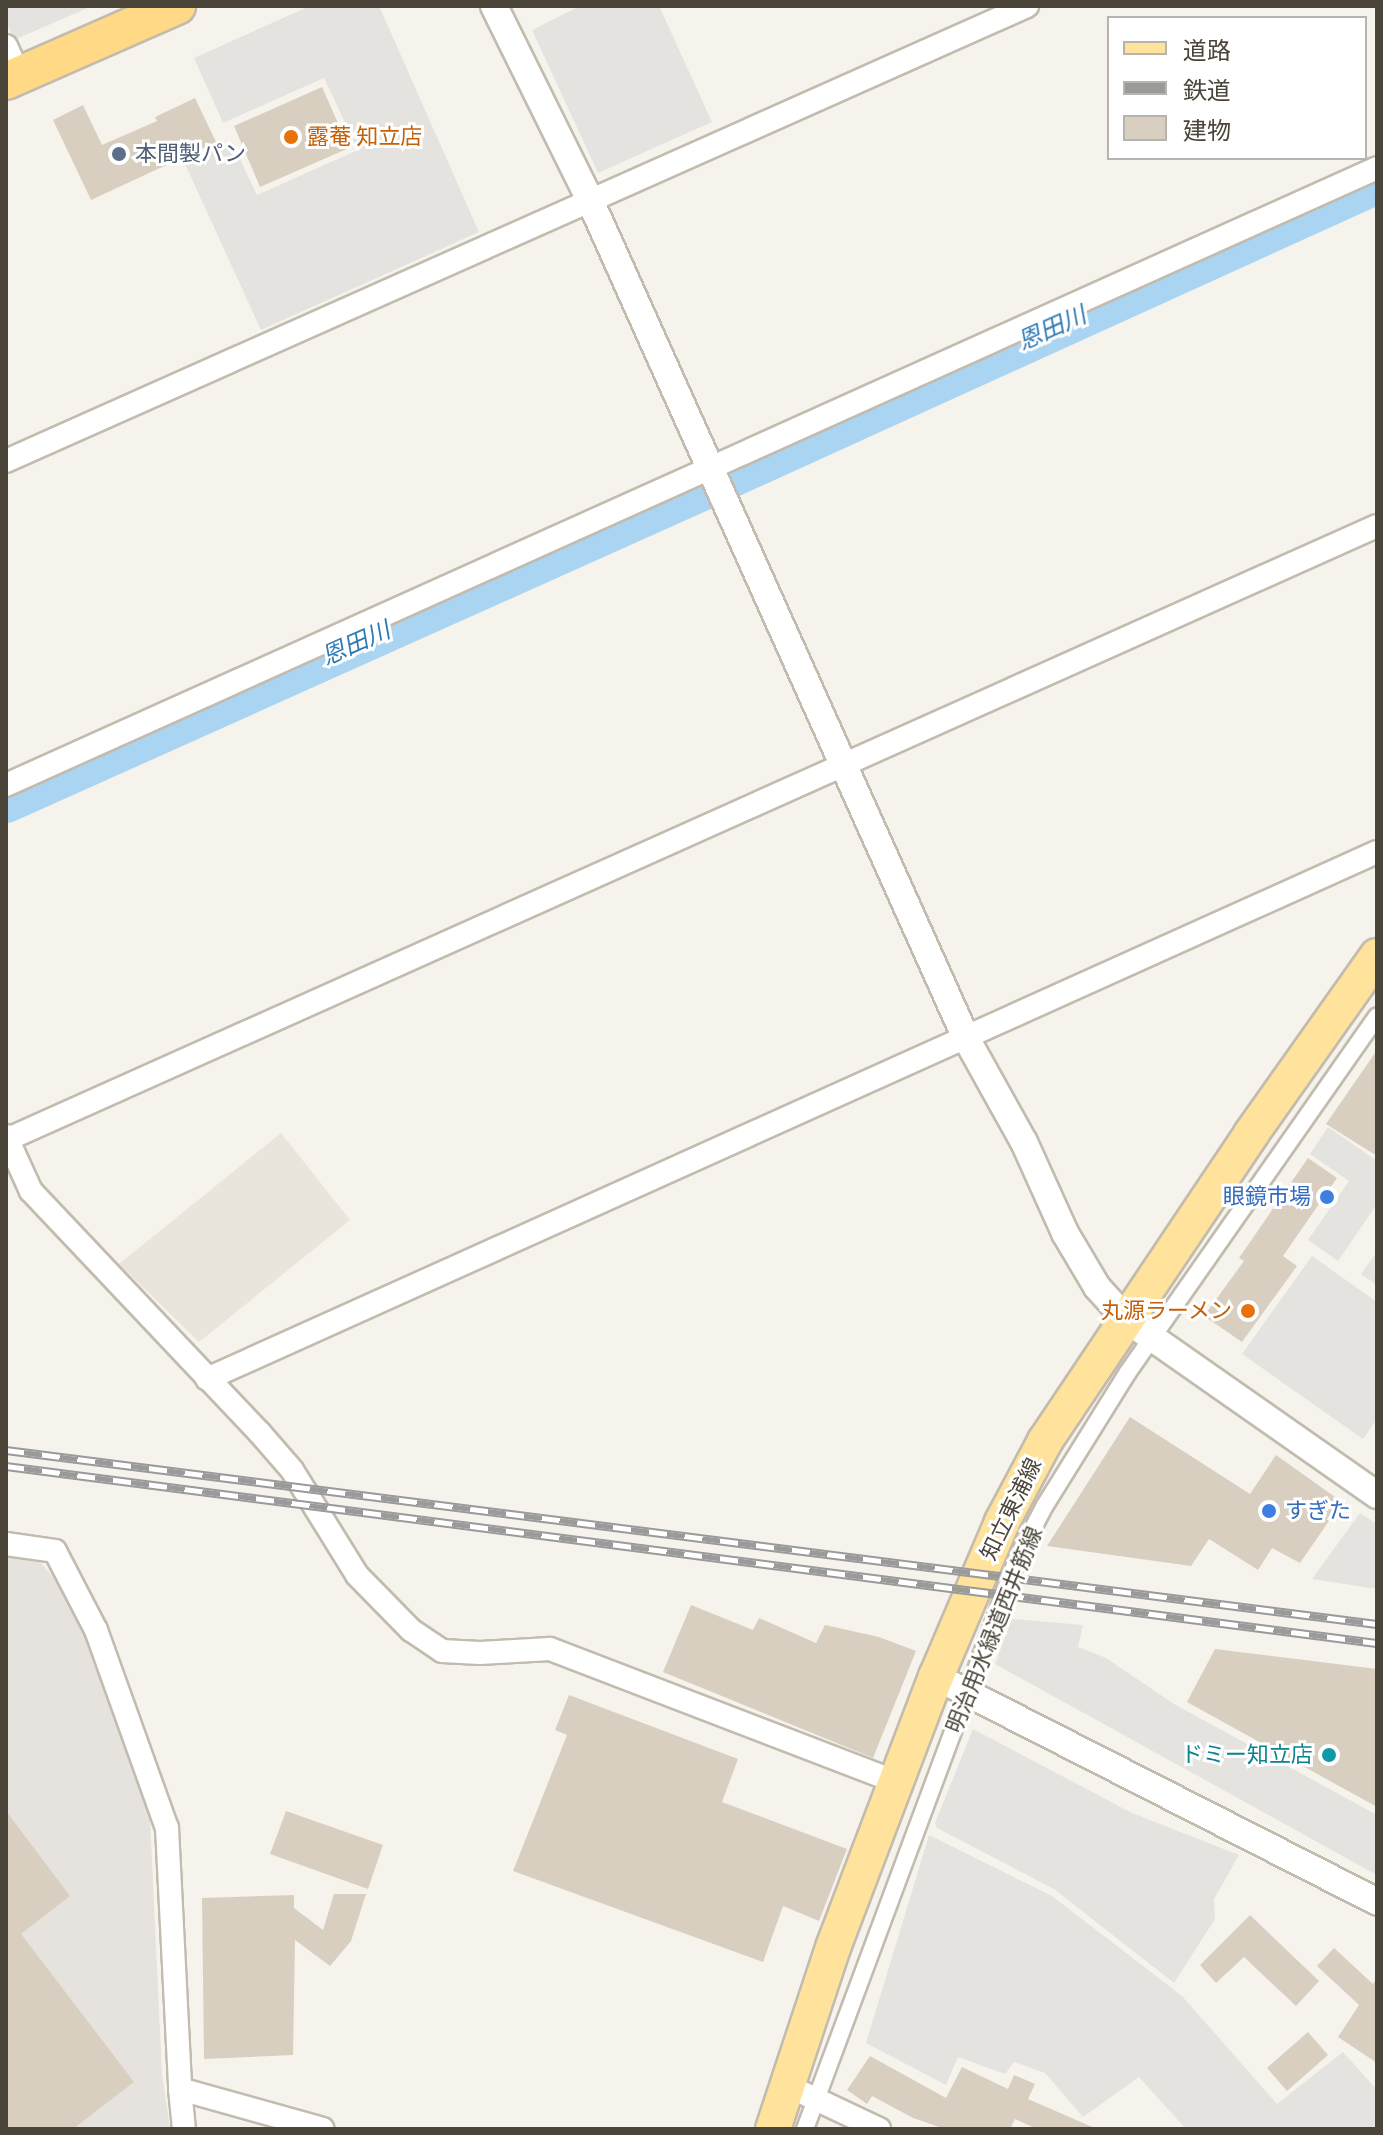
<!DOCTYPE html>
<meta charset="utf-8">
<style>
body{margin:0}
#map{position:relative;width:1383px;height:2135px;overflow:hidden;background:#f6f3ec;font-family:Roboto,"Noto Sans JP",sans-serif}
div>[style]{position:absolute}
.residential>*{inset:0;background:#eae5da}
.industrial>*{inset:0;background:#e6e2dd}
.parking>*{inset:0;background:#e5e3e0}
.river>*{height:44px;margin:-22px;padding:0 22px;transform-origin:22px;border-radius:22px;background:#a9d4f2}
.building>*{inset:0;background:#d8cfc1}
.roads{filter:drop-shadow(2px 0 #c2bbae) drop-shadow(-2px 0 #c2bbae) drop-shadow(0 2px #c2bbae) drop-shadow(0 -2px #c2bbae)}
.pedestrian>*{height:16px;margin:-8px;padding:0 8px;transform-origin:8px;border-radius:8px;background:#fff}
.minor>*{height:22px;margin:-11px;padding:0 11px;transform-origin:11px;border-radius:11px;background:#fff}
.tertiary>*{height:26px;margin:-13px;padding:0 13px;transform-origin:13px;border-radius:13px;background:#fff}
.primary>*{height:34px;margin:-17px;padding:0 17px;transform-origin:17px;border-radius:17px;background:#ffe39c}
.trunk>*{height:36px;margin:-18px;padding:0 18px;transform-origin:18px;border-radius:18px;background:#ffd985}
.rail>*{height:9px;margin-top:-4.5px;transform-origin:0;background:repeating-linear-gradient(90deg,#fff 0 18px,#9a9a9a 0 36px);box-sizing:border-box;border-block:2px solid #9a9a9a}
.dots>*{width:22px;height:22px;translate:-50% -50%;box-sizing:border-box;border:4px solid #fff;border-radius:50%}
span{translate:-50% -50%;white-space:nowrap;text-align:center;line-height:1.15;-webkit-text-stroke:6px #fff;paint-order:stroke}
.food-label{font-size:22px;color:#c56008}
.left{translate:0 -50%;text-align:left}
.right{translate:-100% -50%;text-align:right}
.service-label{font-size:22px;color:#4e5e75}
.shop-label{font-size:22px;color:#366cbe}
.street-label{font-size:22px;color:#4b4439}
.culture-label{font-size:22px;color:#0d838f}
.water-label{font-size:24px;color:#2e7ab2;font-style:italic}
.frame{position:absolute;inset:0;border:8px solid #4b4439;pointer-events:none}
.legend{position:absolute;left:1107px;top:16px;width:260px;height:144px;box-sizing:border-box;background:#fff;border:2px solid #b7b4b0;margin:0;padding:10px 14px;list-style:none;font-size:24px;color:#4b4439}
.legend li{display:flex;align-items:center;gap:16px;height:40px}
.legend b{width:40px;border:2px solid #b7b4b0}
</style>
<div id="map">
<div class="residential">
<i style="clip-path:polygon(281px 1133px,350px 1220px,199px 1342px,119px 1264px)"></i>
</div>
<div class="industrial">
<i style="clip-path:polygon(6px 1557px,40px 1562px,68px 1594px,149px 1798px,162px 2073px,170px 2129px,6px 2129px)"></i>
</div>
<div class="parking">
<i style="clip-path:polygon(6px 6px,92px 6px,14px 40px,6px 22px)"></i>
<i style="clip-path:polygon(310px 6px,379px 6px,479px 232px,261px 330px,185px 164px,232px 142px,257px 195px,358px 150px,324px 78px,223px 123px,194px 58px)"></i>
<i style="clip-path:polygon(580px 6px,659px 6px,712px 122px,598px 173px,532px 30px)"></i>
<i style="clip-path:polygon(1328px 1127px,1377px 1161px,1377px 1204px,1338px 1261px,1308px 1240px,1349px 1181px,1310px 1154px)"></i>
<i style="clip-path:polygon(1377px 1252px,1377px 1285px,1361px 1274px)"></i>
<i style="clip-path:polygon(1312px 1256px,1377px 1302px,1377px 1419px,1363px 1439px,1242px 1354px)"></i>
<i style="clip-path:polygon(1360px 1513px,1377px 1524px,1377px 1589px,1312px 1579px)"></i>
<i style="clip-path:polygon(1012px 1619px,1083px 1625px,1078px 1647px,1106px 1658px,1174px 1704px,1377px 1815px,1377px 1875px,995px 1664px)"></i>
<i style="clip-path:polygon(973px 1729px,1132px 1813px,1239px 1855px,1214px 1899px,1215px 1919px,1174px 1983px,1054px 1889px,937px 1828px,935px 1823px)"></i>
<i style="clip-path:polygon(929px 1835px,1052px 1896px,1182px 1996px,1277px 2104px,1343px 2052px,1377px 2090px,1377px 2129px,1186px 2129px,1139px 2077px,1083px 2117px,1045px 2073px,1014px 2062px,1005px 2074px,958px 2057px,946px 2085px,866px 2043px)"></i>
</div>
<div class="river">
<i style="left:728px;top:477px;width:713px;rotate:-24.44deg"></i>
<i style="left:6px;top:801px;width:767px;rotate:-24.16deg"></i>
</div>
<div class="building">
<i style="clip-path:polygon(322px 87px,349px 148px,260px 187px,234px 126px)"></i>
<i style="clip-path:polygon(195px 98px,216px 142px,91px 200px,53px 120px,83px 105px,102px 145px,157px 121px,155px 117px)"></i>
<i style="clip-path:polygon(1377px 1050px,1377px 1156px,1326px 1124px)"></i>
<i style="clip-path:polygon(1308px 1158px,1337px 1178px,1283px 1256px,1297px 1266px,1242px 1342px,1204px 1316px,1244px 1261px,1239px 1258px)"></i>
<i style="clip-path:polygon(1130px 1417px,1250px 1494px,1276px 1455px,1342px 1502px,1300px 1563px,1272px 1548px,1258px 1570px,1209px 1539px,1191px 1566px,1047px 1546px)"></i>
<i style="clip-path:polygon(691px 1605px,753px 1630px,759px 1618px,816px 1643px,825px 1625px,879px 1637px,916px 1651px,873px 1758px,663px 1672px)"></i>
<i style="clip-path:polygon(1215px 1649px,1377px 1669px,1377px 1807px,1187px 1702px)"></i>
<i style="clip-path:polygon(569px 1695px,738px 1759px,722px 1802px,847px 1849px,819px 1921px,783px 1906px,763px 1962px,513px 1871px,567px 1735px,555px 1730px)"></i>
<i style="clip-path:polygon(6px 1811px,70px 1896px,21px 1934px,134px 2082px,73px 2129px,6px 2129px)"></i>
<i style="clip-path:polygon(286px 1811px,383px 1845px,368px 1889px,270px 1854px)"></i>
<i style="clip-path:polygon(334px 1894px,366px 1894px,351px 1941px,330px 1966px,295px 1940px,293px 2055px,204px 2059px,202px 1898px,294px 1895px,294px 1908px,323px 1930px)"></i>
<i style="clip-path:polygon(1250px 1915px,1319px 1981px,1296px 2006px,1244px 1957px,1216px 1983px,1200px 1965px)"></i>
<i style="clip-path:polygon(1334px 1948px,1373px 1984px,1377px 1977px,1377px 2063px,1338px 2037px,1359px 2005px,1317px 1966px)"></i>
<i style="clip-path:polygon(1308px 2032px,1328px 2055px,1287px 2091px,1267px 2068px)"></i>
<i style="clip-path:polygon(870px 2056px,946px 2098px,962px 2067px,1008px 2089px,1014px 2075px,1035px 2084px,1028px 2099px,1097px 2129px,1037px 2129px,1015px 2119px,1010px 2129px,945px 2129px,913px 2118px,872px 2096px,867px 2104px,847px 2090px)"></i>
</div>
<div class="roads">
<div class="pedestrian">
<i style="left:805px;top:2129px;width:610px;rotate:-69.58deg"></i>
<i style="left:1018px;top:1557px;width:56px;rotate:-62.5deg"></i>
<i style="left:1044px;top:1507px;width:159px;rotate:-58.1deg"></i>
<i style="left:1128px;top:1372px;width:434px;rotate:-55deg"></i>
</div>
<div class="minor">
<i style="left:6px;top:46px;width:32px;rotate:66deg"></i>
<i style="left:6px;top:461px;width:1118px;rotate:-24.02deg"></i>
<i style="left:6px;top:785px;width:1503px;rotate:-24.23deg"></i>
<i style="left:6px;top:1136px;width:60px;rotate:65.6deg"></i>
<i style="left:31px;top:1191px;width:332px;rotate:46.6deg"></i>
<i style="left:259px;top:1432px;width:50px;rotate:49deg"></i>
<i style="left:292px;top:1470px;width:123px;rotate:58.2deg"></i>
<i style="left:357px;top:1575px;width:77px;rotate:45.5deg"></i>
<i style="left:411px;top:1630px;width:37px;rotate:34deg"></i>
<i style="left:442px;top:1651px;width:38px;rotate:3deg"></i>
<i style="left:480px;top:1653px;width:70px;rotate:-3.3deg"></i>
<i style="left:550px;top:1649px;width:372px;rotate:21deg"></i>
<i style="left:6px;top:1140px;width:1502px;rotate:-24.13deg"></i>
<i style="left:207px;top:1379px;width:1283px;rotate:-24.25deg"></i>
<i style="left:6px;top:1544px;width:49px;rotate:8.1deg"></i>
<i style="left:55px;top:1551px;width:89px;rotate:62.6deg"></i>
<i style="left:96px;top:1630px;width:210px;rotate:70.3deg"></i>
<i style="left:167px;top:1828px;width:261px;rotate:87.1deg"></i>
<i style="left:180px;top:2089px;width:148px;rotate:15.6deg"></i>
<i style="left:788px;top:2086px;width:101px;rotate:25.3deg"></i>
<i style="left:180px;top:2089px;width:40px;rotate:84.3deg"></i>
</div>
<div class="tertiary">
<i style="left:494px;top:6px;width:214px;rotate:63.7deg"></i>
<i style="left:589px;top:198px;width:921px;rotate:65.83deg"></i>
<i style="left:966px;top:1038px;width:119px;rotate:60.9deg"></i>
<i style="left:1024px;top:1142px;width:100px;rotate:65.7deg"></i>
<i style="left:1065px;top:1233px;width:63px;rotate:59.3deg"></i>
<i style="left:1097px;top:1287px;width:45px;rotate:47.7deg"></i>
<i style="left:1127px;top:1320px;width:305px;rotate:35deg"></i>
<i style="left:936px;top:1677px;width:495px;rotate:27deg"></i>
</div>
<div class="primary">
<i style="left:773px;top:2129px;width:194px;rotate:-71.7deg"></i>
<i style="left:834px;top:1945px;width:287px;rotate:-69.2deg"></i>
<i style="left:936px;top:1677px;width:168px;rotate:-66.9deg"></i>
<i style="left:1002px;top:1522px;width:92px;rotate:-62deg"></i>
<i style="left:1045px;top:1441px;width:370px;rotate:-56.1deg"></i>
<i style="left:1251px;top:1134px;width:218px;rotate:-54.7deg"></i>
</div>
<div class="trunk">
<i style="left:6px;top:81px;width:187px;rotate:-23.7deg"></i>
</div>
</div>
<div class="rail">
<i style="left:6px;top:1450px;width:1382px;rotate:7.23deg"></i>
<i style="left:6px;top:1466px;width:1382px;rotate:7.36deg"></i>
</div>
<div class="dots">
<i style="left:291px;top:137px;background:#e8710a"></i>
<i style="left:119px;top:154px;background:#5c6f8a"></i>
<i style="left:1327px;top:1197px;background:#3f7fe0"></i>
<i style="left:1248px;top:1311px;background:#e8710a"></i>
<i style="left:1269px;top:1511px;background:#3f7fe0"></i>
<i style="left:1329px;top:1755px;background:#0f9aa8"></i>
</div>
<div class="food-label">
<span class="left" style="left:307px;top:137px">露菴 知立店</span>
<span class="right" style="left:1232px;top:1311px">丸源ラーメン</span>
</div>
<div class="service-label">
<span class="left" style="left:135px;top:154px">本間製パン</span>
</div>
<div class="shop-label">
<span class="right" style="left:1311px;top:1197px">眼鏡市場</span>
<span class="left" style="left:1285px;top:1511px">すぎた</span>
</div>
<div class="street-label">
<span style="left:1011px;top:1509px;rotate:-64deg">知立東浦線</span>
<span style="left:994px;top:1630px;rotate:-68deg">明治用水緑道西井筋線</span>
</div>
<div class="culture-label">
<span class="right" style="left:1313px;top:1755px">ドミー知立店</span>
</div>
<div class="water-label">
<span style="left:1052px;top:329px;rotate:-24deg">恩田川</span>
<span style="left:356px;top:644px;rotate:-24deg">恩田川</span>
</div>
<div class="frame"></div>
<ul class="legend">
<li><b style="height:10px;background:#ffe39c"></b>道路</li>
<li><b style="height:10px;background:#9a9a9a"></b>鉄道</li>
<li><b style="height:22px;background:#d8cfc1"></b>建物</li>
</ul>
</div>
